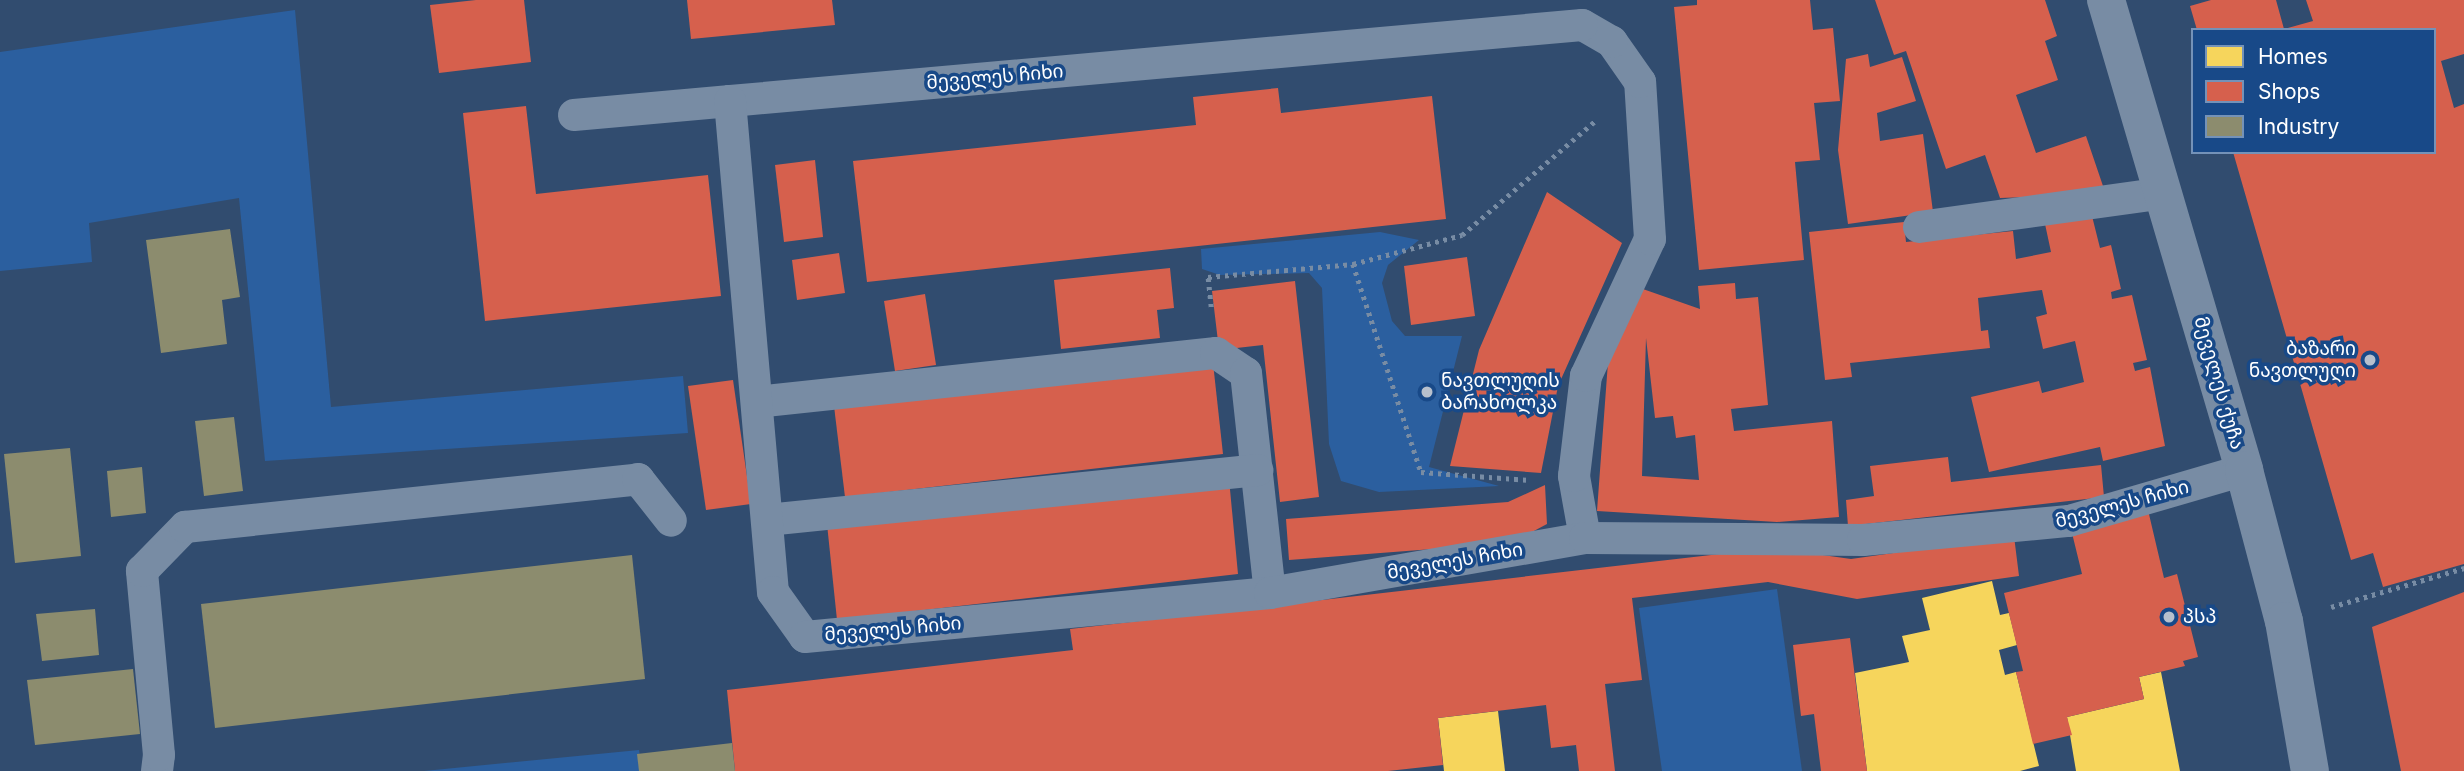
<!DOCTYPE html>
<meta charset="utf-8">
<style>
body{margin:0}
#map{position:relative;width:2464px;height:771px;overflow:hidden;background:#314c6f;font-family:Inter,"Noto Sans Georgian",sans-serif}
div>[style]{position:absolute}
.green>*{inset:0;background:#2b5f9f}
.homes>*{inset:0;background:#f6d55c}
.shops>*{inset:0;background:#d6604d}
.industry>*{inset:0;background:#8c8c6e}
.path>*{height:4.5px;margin-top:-2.25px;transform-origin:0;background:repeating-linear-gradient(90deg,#788ca4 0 3.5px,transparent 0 8.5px)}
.service>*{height:32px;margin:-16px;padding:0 16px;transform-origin:16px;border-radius:16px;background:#788ca4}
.tertiary>*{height:38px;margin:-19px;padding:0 19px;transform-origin:19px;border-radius:19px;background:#788ca4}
.dots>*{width:19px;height:19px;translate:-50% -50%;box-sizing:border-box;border:4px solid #184988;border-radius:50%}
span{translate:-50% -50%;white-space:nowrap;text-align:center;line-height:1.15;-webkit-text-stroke:7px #184988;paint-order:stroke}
.street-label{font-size:19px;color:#fff}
.poi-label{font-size:19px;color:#fff}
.right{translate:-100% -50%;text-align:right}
.left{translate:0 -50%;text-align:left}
.legend{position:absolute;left:2191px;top:28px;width:245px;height:126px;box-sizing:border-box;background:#184988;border:2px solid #7492b8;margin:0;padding:9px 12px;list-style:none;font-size:21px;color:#fff}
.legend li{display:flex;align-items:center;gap:14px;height:35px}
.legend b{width:35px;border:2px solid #7492b8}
</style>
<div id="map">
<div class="green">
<i style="clip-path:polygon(295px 10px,331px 407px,683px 376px,688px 433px,265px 461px,239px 198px,89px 223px,92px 262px,0 271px,0 52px)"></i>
<i style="clip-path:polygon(1380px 232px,1419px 240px,1388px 265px,1382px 283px,1392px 321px,1405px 336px,1462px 336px,1429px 467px,1499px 486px,1379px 492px,1341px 481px,1329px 444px,1322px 288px,1309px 273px,1220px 275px,1202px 269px,1201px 249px)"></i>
<i style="clip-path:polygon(1777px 589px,1802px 771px,1662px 771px,1639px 608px)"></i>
<i style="clip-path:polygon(639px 750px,642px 771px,424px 771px)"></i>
</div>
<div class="homes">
<i style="clip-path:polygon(1992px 581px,2000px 615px,2009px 613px,2017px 645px,1999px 650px,2005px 675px,2016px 672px,2039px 766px,2020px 771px,1867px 771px,1855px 673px,1909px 662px,1902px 636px,1930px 630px,1922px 598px)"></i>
<i style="clip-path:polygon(2161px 672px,2180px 771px,2076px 771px,2067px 717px,2144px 699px,2139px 677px)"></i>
<i style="clip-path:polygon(1498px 711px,1505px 771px,1444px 771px,1438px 718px)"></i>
</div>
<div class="shops">
<i style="clip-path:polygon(476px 0,524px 0,531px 62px,439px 73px,430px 5px)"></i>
<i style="clip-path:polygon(687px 0,832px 0,835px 25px,691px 39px)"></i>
<i style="clip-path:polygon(1697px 0,1810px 0,1813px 30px,1833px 28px,1840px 101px,1814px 103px,1820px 160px,1795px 162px,1804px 260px,1699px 270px,1674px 7px,1697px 5px)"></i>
<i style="clip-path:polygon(1875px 0,2045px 0,2057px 36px,2045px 41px,2058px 80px,2016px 95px,2036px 153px,2086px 136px,2103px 186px,2052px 196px,2000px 198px,1985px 155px,1946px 169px,1906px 51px,1894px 55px)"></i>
<i style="clip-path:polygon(2211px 0,2276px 0,2284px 29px,2313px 21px,2306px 0,2464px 0,2464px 54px,2441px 61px,2454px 108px,2464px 104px,2464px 564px,2383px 587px,2373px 553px,2351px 560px,2233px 152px,2434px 152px,2434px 30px,2197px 30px,2190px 6px)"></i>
<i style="clip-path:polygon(1868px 54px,1870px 67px,1902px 57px,1916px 101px,1877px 113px,1880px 141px,1923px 134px,1933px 212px,1848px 224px,1838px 150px,1846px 59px)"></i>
<i style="clip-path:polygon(1278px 88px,1281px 113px,1432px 96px,1446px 219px,867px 282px,853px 161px,1196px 125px,1193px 97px)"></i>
<i style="clip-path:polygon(526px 106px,536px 194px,708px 175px,721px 296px,485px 321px,463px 113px)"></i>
<i style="clip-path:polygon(815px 160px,823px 237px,784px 242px,775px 165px)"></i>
<i style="clip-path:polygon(1547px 192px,1622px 243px,1558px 386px,1541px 473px,1450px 466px,1479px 350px)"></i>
<i style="clip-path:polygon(2091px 212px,2100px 248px,2111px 245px,2121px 289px,2111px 292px,2112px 299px,2132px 295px,2147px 360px,2133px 363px,2135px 371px,2150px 367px,2165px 446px,2103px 461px,2100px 447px,1989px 472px,1971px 397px,2039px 381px,2042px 393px,2084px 382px,2075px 341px,2043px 349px,2036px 317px,2047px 314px,2042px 290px,1978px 298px,1981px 331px,1988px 330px,1990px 348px,1850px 363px,1852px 377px,1825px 380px,1809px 232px,1904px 222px,1906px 242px,2013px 231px,2016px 259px,2051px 252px,2045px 224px)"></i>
<i style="clip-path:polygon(839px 253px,845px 293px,797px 300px,792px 260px)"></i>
<i style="clip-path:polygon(1467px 257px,1475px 316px,1411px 325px,1404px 266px)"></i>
<i style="clip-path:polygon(1170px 268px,1174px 308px,1157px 310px,1160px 338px,1061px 349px,1054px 280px)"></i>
<i style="clip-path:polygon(1295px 281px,1319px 497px,1280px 502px,1263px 345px,1219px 350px,1212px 291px)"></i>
<i style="clip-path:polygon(evenodd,1735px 283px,1736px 299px,1758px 297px,1768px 405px,1731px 409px,1734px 431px,1832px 421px,1839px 517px,1777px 522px,1597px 511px,1608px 362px,1640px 288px,1700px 309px,1698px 286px,1735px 283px,1646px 338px,1655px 418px,1673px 416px,1676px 438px,1695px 435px,1699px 480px,1642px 476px,1646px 338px)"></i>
<i style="clip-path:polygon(925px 294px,936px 365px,895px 371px,884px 301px)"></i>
<i style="clip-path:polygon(1213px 363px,1223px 454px,845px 497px,834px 406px)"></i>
<i style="clip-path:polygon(733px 380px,751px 504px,706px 510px,688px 386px)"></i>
<i style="clip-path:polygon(1948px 457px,1951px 482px,2101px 465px,2104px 497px,1848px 526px,1846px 500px,1874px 496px,1870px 466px)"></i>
<i style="clip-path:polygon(1229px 479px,1238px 574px,837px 620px,827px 524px)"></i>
<i style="clip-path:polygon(1545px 485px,1547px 524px,1511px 543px,1289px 560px,1286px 519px,1508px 502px)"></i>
<i style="clip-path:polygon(2148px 510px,2164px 578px,2177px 574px,2198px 657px,2183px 661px,2185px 666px,2139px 677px,2144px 699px,2067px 717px,2072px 735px,2033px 744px,2016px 672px,2023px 671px,2004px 593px,2082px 574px,2071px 529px)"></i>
<i style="clip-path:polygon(2014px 536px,2019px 576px,1857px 599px,1768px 582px,1632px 598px,1642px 680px,1605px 684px,1615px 771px,1579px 771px,1576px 745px,1551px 748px,1546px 705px,1438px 718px,1443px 765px,1388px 771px,735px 771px,727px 690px,1073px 650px,1070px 629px,1772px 548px,1851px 559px)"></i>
<i style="clip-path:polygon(2464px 592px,2464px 771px,2401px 771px,2372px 627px)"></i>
<i style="clip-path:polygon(1850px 638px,1867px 771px,1821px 771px,1814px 714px,1801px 716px,1793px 645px)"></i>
</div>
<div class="industry">
<i style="clip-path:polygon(230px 229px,240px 297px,222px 300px,227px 344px,161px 353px,146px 240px)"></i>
<i style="clip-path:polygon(234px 417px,243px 491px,204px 496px,195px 421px)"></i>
<i style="clip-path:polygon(70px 448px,81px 556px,15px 563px,4px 454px)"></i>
<i style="clip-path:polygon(142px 467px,146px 513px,111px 517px,107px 471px)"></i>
<i style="clip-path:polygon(632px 555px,645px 679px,215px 728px,201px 604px)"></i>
<i style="clip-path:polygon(95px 609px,99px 655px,42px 661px,36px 614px)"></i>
<i style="clip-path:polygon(133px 669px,140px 734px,35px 745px,27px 680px)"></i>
<i style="clip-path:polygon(732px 743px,735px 771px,639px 771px,637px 754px)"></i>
</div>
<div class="path">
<i style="left:1353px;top:264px;width:219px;rotate:71.9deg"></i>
<i style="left:1421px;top:472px;width:108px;rotate:4.2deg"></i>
<i style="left:1211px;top:307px;width:30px;rotate:-96deg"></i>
<i style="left:1208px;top:277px;width:146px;rotate:-5.1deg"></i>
<i style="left:1353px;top:264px;width:113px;rotate:-14.9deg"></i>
<i style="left:1462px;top:235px;width:175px;rotate:-40.6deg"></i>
<i style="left:2331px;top:607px;width:139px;rotate:-16.3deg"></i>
</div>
<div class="service">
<i style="left:574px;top:115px;width:157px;rotate:-5.1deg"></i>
<i style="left:1919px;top:227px;width:247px;rotate:-7.9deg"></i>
<i style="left:757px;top:402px;width:462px;rotate:-6.1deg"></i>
<i style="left:1216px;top:353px;width:36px;rotate:34deg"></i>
<i style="left:1246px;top:373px;width:221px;rotate:83.8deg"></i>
<i style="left:767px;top:520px;width:493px;rotate:-5.8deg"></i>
<i style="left:1585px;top:538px;width:63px;rotate:-100.1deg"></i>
<i style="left:1574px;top:476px;width:101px;rotate:-83.2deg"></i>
<i style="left:1586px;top:376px;width:151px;rotate:-65deg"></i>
<i style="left:1650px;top:239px;width:157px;rotate:-93.6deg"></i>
<i style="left:1640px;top:82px;width:49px;rotate:-125deg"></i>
<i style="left:1612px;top:42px;width:34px;rotate:-150deg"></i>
<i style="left:1582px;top:25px;width:855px;rotate:174.9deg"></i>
<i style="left:730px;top:101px;width:493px;rotate:85deg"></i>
<i style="left:773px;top:592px;width:55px;rotate:54.6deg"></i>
<i style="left:805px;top:637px;width:467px;rotate:-5.4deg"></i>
<i style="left:1270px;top:593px;width:320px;rotate:-9.9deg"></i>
<i style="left:1585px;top:538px;width:278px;rotate:0.4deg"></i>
<i style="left:1863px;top:540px;width:207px;rotate:-5.3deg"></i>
<i style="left:2069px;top:521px;width:182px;rotate:-16.2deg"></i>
<i style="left:157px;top:771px;width:16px;rotate:-83deg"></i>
<i style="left:159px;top:755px;width:185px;rotate:-95.3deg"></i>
<i style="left:142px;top:571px;width:62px;rotate:-45.7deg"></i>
<i style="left:185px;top:527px;width:456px;rotate:-6deg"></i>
<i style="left:638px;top:479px;width:53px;rotate:51.8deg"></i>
</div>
<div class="tertiary">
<i style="left:2106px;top:0;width:490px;rotate:73.6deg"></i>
<i style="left:2244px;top:470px;width:156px;rotate:75.2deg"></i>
<i style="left:2284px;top:621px;width:152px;rotate:80.2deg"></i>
</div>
<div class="dots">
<i style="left:2370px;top:360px;background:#b7c0cd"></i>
<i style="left:1427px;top:392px;background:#b7c0cd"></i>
<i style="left:2169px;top:617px;background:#b7c0cd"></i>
</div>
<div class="street-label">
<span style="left:995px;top:77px;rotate:-5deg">მეველეს ჩიხი</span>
<span style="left:2219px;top:383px;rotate:74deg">მეველეს ქუჩა</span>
<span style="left:2122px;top:504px;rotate:-15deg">მეველეს ჩიხი</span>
<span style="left:1455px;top:561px;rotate:-10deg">მეველეს ჩიხი</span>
<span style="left:893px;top:629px;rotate:-5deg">მეველეს ჩიხი</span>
</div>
<div class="poi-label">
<span class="right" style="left:2356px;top:360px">ბაზარი<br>ნავთლუღი</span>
<span class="left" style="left:1441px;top:392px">ნავთლუღის<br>ბარახოლკა</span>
<span class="left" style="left:2183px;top:617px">პსპ</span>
</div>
<ul class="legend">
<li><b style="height:19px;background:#f6d55c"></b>Homes</li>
<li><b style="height:19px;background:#d6604d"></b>Shops</li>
<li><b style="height:19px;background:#8c8c6e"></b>Industry</li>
</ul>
</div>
